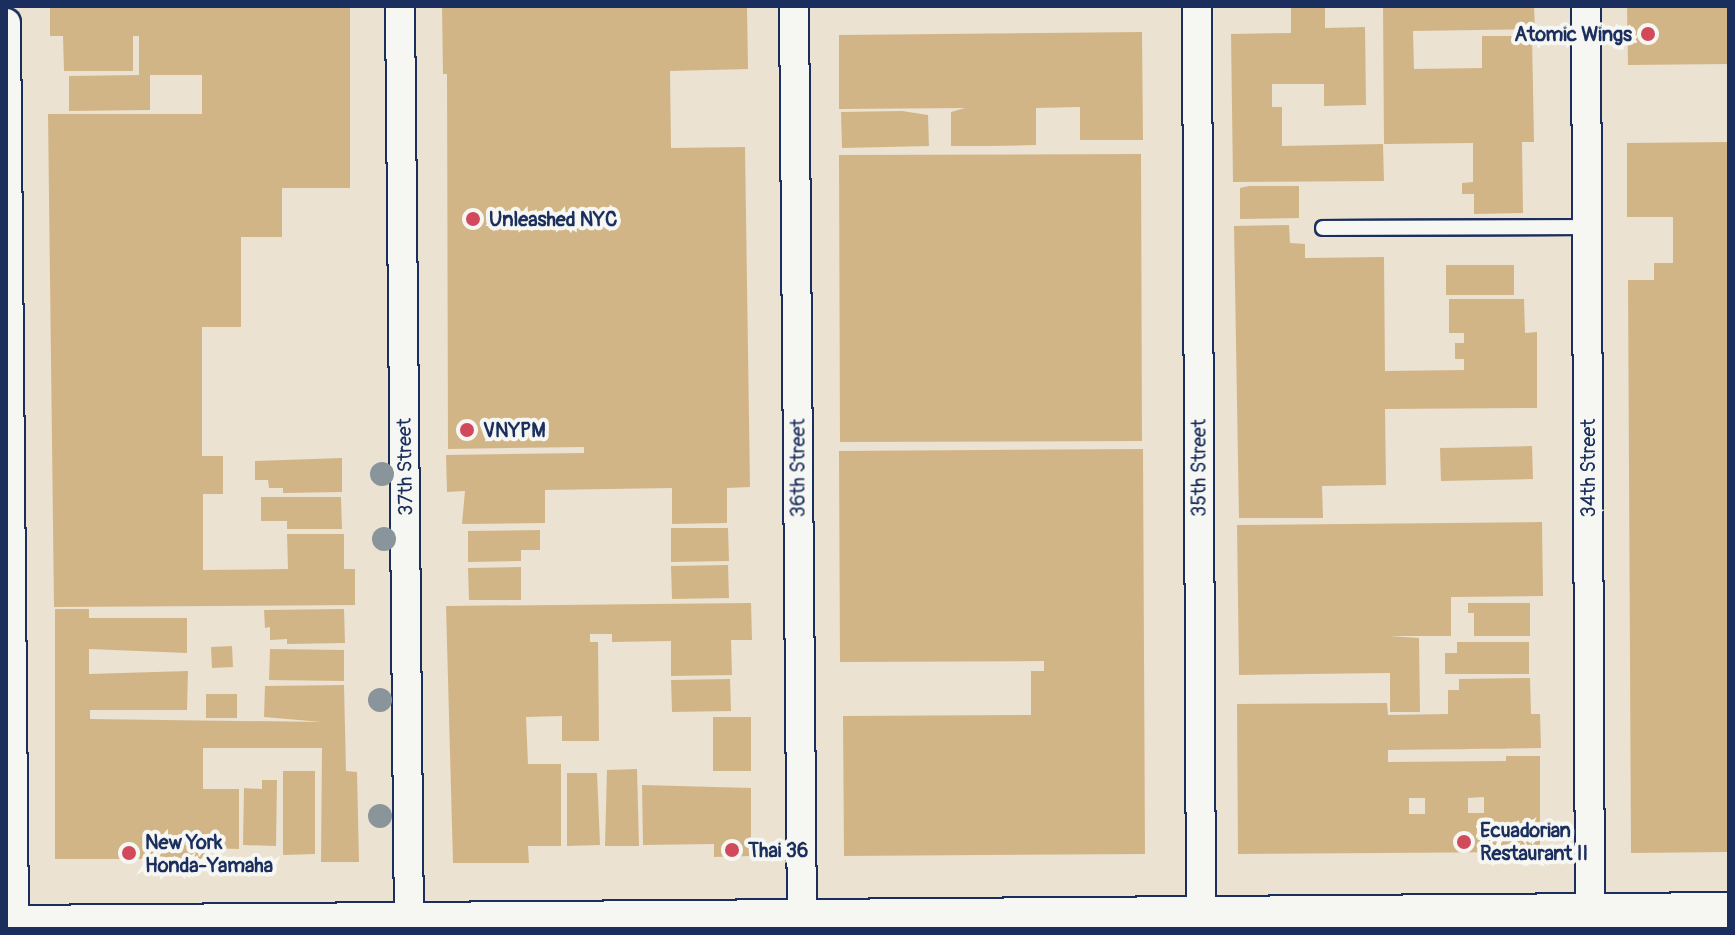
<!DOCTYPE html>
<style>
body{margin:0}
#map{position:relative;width:1735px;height:935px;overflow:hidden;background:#ebe2d2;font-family:Pangolin,sans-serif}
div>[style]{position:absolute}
.building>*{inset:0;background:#d2b587}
.roads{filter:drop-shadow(2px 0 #1b2f5e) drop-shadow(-2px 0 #1b2f5e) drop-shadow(0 2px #1b2f5e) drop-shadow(0 -2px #1b2f5e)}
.service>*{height:14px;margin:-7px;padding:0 7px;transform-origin:7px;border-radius:7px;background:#f6f6f2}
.minor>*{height:28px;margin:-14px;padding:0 14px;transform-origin:14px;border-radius:14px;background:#f6f6f2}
.tertiary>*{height:34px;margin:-17px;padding:0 17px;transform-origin:17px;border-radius:17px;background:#f6f6f2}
.trees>*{width:24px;height:24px;margin:-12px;border-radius:50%;background:#8a949b}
.dots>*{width:22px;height:22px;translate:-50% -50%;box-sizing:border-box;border:4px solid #f6f6f2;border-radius:50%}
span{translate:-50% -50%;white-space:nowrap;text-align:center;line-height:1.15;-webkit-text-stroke:8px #f6f6f2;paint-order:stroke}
.poi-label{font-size:20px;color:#1b2f5e;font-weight:700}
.right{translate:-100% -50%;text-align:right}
.left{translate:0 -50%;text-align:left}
.street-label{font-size:20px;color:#1b2f5e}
.frame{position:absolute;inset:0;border:8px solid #1b2f5e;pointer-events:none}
</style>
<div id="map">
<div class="building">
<i style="clip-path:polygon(50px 6px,350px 6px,350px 188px,282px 188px,282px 237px,241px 237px,241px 327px,202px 327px,202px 456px,223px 456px,223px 494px,203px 494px,203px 570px,288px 569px,287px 534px,344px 534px,344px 569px,355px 569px,355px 605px,54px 607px,48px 114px,202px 114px,202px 75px,150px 75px,150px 110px,69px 111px,69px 76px,139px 75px,139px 36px,133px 36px,133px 71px,64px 71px,63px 36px,50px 36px)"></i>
<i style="clip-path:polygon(442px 6px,747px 6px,748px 69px,670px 71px,671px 148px,745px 147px,750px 487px,727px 488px,727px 523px,672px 524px,672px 488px,545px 490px,545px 523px,462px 524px,465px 491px,447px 492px,446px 455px,584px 453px,584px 447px,448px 449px,447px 74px,443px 74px)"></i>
<i style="clip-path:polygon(1291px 6px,1325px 6px,1325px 28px,1365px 27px,1366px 105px,1324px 106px,1324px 84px,1272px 84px,1272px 107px,1282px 107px,1282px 146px,1383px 144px,1384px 181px,1233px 182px,1231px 34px,1291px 33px)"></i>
<i style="clip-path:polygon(1383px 6px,1534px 6px,1535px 29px,1413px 31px,1414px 69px,1482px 68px,1482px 36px,1532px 36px,1534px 142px,1522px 142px,1523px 213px,1474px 214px,1474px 194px,1462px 194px,1462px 183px,1473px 182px,1473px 143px,1384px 144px)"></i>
<i style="clip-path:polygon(1627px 6px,1729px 6px,1729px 64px,1628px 65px)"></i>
<i style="clip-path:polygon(1142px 32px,1143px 140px,1080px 140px,1080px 107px,1036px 108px,1036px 145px,990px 146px,951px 146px,951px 112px,965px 108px,839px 109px,839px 35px)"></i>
<i style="clip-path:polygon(902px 111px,928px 115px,929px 146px,842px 148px,841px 112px)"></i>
<i style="clip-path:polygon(1729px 142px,1729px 852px,1631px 853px,1628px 280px,1654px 280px,1654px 263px,1673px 263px,1673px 217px,1627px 217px,1627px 143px)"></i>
<i style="clip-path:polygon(1141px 154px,1142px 441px,840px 442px,839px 155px)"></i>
<i style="clip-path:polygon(1249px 186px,1299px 186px,1299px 218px,1240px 219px,1240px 188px)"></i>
<i style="clip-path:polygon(1289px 225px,1290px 243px,1305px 244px,1305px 258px,1384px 257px,1385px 371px,1464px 370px,1464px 359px,1455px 359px,1455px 343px,1464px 343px,1464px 333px,1449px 333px,1449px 299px,1524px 299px,1525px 333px,1537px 332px,1537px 408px,1385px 409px,1386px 485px,1322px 486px,1323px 518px,1239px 518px,1234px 226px)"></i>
<i style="clip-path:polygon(1446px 265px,1514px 265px,1514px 295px,1446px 295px)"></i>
<i style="clip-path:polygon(1532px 446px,1533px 479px,1441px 481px,1440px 448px)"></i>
<i style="clip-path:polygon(1143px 449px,1145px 854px,844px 856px,843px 716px,1031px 715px,1031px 671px,1044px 671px,1044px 661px,840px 662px,839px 451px)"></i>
<i style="clip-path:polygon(342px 458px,342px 492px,283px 493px,283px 488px,269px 488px,268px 480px,255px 480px,255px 461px)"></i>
<i style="clip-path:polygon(261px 497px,341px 497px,342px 529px,287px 529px,287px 521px,261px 521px)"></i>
<i style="clip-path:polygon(1542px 522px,1543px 596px,1451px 597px,1451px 636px,1389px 636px,1419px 638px,1420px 712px,1390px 712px,1390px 673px,1239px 675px,1237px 525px)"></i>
<i style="clip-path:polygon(671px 528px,728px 528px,729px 561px,671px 562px)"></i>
<i style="clip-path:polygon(540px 530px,540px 550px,521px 550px,521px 561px,468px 562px,468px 531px)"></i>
<i style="clip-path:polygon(728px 565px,729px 598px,672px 599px,671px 566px)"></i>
<i style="clip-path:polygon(521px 567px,521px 600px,469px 600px,468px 568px)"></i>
<i style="clip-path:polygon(751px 603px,752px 640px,731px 640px,732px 675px,671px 676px,671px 641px,612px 642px,612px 634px,590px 634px,590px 642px,598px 642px,599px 741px,562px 741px,562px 716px,526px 717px,528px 764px,561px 764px,561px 846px,528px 846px,529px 863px,453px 863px,446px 606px)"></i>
<i style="clip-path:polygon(1468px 603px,1530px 603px,1530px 636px,1474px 636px,1474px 613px,1468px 613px)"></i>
<i style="clip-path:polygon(55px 609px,89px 609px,89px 618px,187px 618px,187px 653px,89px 649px,89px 674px,188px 671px,187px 710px,90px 710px,90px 719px,322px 722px,264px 717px,265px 686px,344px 685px,346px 771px,357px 772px,359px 862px,321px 862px,322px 748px,203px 748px,203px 789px,239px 789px,239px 849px,205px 848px,205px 859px,55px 859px)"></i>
<i style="clip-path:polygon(344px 609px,345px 643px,287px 644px,287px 639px,270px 640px,270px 627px,265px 628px,264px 610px)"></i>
<i style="clip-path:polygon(1457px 642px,1529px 642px,1529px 674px,1445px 674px,1445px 653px,1457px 653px)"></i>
<i style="clip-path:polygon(232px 646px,233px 667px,212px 668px,211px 647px)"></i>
<i style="clip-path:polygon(270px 649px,344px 650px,344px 681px,269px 680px)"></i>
<i style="clip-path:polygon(evenodd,1530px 678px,1531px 714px,1540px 714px,1541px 748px,1388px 750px,1388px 762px,1506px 761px,1506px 756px,1540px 756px,1540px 852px,1238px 854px,1237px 704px,1387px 703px,1388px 715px,1448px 714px,1448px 690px,1459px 690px,1459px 679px,1530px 678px,1484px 797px,1484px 813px,1468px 813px,1468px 798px,1484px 797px,1530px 678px,1409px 798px,1425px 798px,1425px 814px,1409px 814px,1409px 798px)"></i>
<i style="clip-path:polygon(730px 679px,731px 711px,672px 712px,671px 680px)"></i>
<i style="clip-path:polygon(206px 694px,237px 694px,237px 718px,206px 718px)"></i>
<i style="clip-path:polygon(713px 717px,751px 717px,751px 771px,713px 771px)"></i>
<i style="clip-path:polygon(637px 769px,639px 846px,605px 846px,607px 770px)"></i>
<i style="clip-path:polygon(283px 771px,315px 771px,315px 854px,283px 855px)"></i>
<i style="clip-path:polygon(567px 773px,597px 773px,600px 845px,567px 846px)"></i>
<i style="clip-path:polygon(262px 780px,277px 780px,276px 846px,243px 845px,244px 788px,262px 789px)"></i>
<i style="clip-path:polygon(642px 785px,751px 788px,751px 856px,714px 857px,714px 844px,643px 845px)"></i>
</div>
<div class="roads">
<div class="service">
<i style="left:1323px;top:228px;width:263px;rotate:-0.2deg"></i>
</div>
<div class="minor">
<i style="left:400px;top:6px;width:923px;rotate:89.44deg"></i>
<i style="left:794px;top:6px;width:923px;rotate:89.5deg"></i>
<i style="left:1197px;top:6px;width:923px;rotate:89.75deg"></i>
<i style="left:1586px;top:6px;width:923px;rotate:89.75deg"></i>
<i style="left:6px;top:23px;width:906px;rotate:89.49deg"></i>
</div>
<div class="tertiary">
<i style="left:6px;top:923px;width:1723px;rotate:-0.43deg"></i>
</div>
</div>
<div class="trees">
<i style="left:382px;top:474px"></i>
<i style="left:384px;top:539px"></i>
<i style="left:380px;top:700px"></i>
<i style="left:380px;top:816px"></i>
</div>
<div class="dots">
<i style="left:1648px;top:34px;background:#d1495b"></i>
<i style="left:473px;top:219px;background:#d1495b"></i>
<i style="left:467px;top:430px;background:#d1495b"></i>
<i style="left:1464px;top:842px;background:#d1495b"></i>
<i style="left:732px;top:850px;background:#d1495b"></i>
<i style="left:129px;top:853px;background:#d1495b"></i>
</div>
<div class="poi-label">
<span class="right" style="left:1632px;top:34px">Atomic Wings</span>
<span class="left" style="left:489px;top:219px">Unleashed NYC</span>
<span class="left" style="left:483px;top:430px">VNYPM</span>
<span class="left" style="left:1480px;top:842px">Ecuadorian<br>Restaurant II</span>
<span class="left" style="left:145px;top:854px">New York<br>Honda-Yamaha</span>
<span class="left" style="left:748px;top:850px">Thai 36</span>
</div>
<div class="street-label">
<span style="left:405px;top:467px;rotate:-91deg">37th Street</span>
<span style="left:798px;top:468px;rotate:-90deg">36th Street</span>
<span style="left:1199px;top:468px;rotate:-90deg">35th Street</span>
<span style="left:1588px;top:468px;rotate:-90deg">34th Street</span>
</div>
<div class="frame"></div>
</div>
